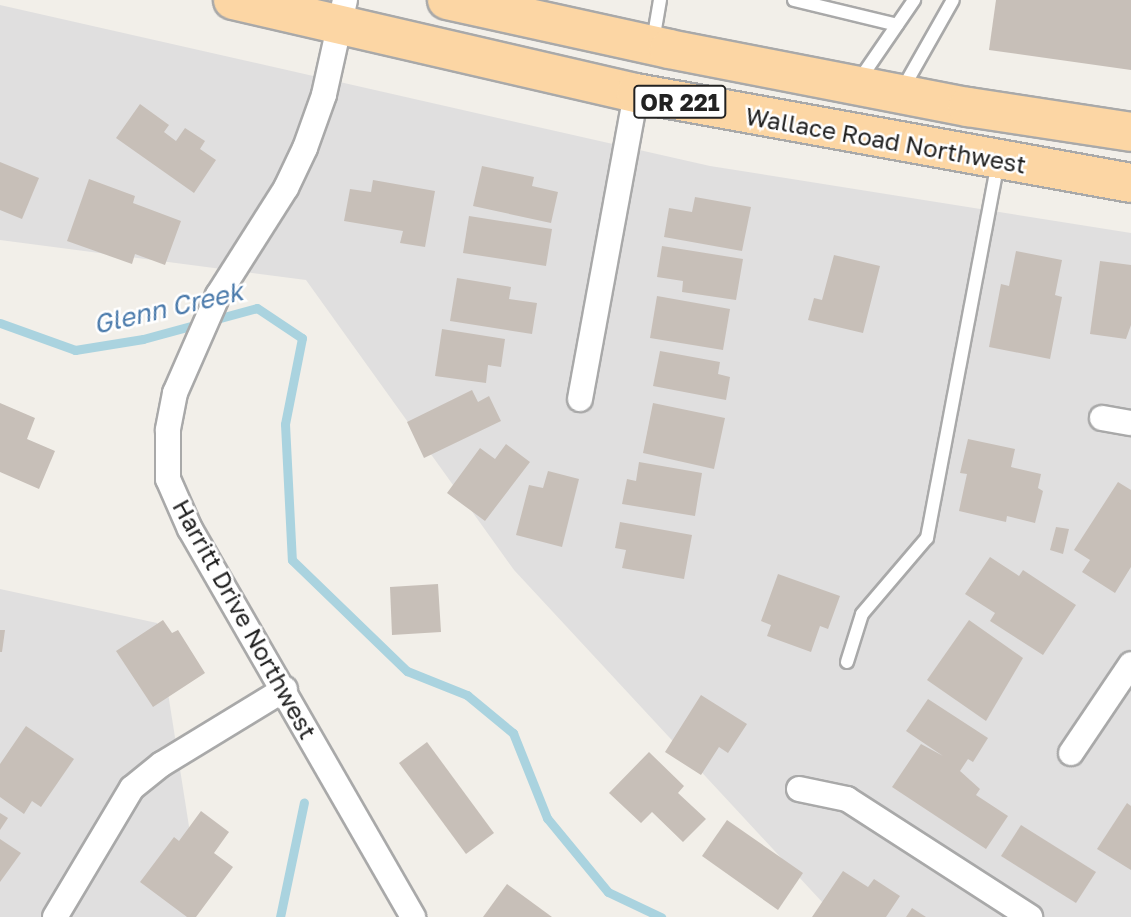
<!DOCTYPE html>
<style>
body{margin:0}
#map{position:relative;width:1131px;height:917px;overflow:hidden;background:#f2efe9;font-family:"Golos Text",sans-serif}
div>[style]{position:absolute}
.residential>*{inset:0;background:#e0dfdf}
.stream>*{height:9px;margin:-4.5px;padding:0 4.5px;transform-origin:4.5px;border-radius:4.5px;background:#aad3df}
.building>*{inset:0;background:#c7bfb8}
.roads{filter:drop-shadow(2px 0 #a9a9a9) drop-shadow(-2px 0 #a9a9a9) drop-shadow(0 2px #a9a9a9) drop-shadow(0 -2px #a9a9a9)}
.lane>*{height:12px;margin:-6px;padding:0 6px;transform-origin:6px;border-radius:6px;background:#fff}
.street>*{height:24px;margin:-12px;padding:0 12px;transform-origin:12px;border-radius:12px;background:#fff}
.primary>*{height:38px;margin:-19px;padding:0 19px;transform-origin:19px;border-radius:19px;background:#fcd6a4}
span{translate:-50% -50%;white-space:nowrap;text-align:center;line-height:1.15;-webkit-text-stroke:5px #fff;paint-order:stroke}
.shield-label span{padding:2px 5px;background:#fff;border:2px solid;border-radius:5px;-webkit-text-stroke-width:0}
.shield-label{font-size:23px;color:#222;font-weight:700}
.street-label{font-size:24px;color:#222}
.water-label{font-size:26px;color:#4a7aab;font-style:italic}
</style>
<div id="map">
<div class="residential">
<i style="clip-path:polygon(0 5px,710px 166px,1131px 233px,1131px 917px,836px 917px,514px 570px,306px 280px,0 240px)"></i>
<i style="clip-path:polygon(0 589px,157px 623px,202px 909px,194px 917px,0 917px)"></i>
</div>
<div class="stream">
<i style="left:0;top:323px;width:80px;rotate:19.8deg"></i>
<i style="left:75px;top:350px;width:69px;rotate:-9.2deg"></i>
<i style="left:143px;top:339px;width:118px;rotate:-15.2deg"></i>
<i style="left:257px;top:308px;width:54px;rotate:33.7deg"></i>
<i style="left:302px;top:338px;width:88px;rotate:101.2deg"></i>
<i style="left:285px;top:424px;width:136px;rotate:87.1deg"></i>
<i style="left:292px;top:560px;width:160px;rotate:44deg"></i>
<i style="left:407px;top:671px;width:65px;rotate:21.8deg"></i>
<i style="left:467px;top:695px;width:60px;rotate:39.6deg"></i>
<i style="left:513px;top:733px;width:92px;rotate:68.2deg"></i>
<i style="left:547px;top:818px;width:96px;rotate:50.5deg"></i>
<i style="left:608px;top:892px;width:59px;rotate:25.3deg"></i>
<i style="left:280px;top:917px;width:117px;rotate:-78.2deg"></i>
</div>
<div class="building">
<i style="clip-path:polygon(996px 0,1131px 0,1131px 70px,989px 50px)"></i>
<i style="clip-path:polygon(140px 104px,169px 125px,164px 132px,176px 141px,185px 128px,205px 141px,200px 149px,216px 160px,194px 193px,116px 138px)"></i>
<i style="clip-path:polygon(0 162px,39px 178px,22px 219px,0 210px)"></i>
<i style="clip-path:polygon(482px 166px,534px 177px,532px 186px,558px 192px,551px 223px,473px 206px)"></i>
<i style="clip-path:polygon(89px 179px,135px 196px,133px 203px,181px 221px,165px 265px,135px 254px,132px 264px,67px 241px)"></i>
<i style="clip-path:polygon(373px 180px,435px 191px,425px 247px,400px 243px,403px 231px,344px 221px,350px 189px,371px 192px)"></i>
<i style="clip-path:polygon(695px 197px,751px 207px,742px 251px,664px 237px,669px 208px,692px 212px)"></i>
<i style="clip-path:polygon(469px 216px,552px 229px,546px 266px,463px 253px)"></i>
<i style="clip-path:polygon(662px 246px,743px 259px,736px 300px,682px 292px,683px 281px,657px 277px)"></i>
<i style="clip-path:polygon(1016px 251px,1062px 260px,1055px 295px,1062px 297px,1050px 359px,989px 347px,1001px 284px,1009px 286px)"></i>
<i style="clip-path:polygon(834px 255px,880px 266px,863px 333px,808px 320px,814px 298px,822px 300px)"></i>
<i style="clip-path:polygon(1100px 261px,1131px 265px,1131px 325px,1126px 339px,1090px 334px)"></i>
<i style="clip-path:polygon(457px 278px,511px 287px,509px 299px,537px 303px,532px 334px,450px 321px)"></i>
<i style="clip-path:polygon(657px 296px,730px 309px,723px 350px,650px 338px)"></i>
<i style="clip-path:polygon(442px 329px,505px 339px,501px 367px,488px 365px,486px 383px,435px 376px)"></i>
<i style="clip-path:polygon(660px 351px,720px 362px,718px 374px,730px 377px,726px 400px,653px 386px)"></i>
<i style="clip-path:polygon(472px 390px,478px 402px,489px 396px,501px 421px,424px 458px,407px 422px)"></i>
<i style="clip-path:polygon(0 403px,35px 418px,27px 439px,55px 451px,39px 489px,0 472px)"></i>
<i style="clip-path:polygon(653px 403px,725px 418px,714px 469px,643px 453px)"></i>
<i style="clip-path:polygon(968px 439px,1015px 449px,1011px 467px,1041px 474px,1038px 488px,1043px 491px,1035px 523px,1007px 516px,1006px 522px,959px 511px,967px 474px,960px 473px)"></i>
<i style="clip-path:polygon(506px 444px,530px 462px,485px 521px,447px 493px,480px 448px,495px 459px)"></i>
<i style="clip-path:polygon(639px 462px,702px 473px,695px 516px,622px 504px,627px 479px,636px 481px)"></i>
<i style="clip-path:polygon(548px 471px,579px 479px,562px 547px,516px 535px,529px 485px,543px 488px)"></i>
<i style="clip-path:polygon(1118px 482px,1131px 490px,1131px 567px,1115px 593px,1082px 572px,1090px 560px,1074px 550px)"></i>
<i style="clip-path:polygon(620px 522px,692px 535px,684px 579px,622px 568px,626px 550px,615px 548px)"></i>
<i style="clip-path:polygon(1056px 527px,1069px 529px,1063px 554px,1050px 550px)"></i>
<i style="clip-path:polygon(990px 557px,1019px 576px,1023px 570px,1076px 605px,1043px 655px,990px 621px,995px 613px,965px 594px)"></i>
<i style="clip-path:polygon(778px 574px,840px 596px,828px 629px,820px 626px,811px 652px,767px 636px,771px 625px,761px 621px)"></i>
<i style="clip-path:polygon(438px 584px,441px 632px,392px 635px,390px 587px)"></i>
<i style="clip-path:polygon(163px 620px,172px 633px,178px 630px,205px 673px,153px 707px,116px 651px)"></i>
<i style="clip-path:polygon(969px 620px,1023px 658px,986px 721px,927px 680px)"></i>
<i style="clip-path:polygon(0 630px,5px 630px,2px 652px,0 652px)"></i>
<i style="clip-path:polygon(701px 695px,747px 724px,728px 753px,719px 747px,701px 775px,665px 752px)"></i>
<i style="clip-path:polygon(928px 699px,988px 738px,973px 762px,968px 759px,960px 771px,980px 789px,976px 795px,1008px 816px,986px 849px,892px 787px,921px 744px,943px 756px,906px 731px)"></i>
<i style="clip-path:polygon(26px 726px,74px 759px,41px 807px,32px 801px,24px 814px,0 797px,0 764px)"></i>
<i style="clip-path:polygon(427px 742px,494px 833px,466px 854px,399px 763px)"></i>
<i style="clip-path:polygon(649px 752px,684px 786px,678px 793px,706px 819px,683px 842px,652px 812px,641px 823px,609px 793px)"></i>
<i style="clip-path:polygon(1127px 803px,1131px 806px,1131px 870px,1097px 849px)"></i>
<i style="clip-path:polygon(201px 811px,229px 832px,214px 853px,233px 867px,196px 917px,187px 917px,140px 882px,174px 837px,179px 841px)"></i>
<i style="clip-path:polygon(0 813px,8px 818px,0 830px)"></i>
<i style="clip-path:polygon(727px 820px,803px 873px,778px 910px,702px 856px)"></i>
<i style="clip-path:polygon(1021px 825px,1096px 872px,1076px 903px,1001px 856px)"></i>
<i style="clip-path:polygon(0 839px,21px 853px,0 882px)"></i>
<i style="clip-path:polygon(843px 871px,868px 887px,874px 879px,900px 896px,886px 917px,812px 917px)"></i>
<i style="clip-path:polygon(507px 884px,552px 917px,483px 917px)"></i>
<i style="clip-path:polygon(912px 908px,926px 917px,906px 917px)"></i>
</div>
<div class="roads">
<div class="lane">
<i style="left:794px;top:0;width:106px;rotate:13.6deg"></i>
<i style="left:653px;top:41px;width:42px;rotate:-80.3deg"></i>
<i style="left:860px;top:79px;width:96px;rotate:-55.6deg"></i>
<i style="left:902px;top:90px;width:103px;rotate:-60.5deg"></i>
<i style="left:847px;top:662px;width:50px;rotate:-72.6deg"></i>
<i style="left:862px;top:614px;width:100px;rotate:-49.5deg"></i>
<i style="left:927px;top:538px;width:381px;rotate:-79.3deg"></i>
</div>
<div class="street">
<i style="left:345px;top:0;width:97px;rotate:102.5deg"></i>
<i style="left:324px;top:95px;width:56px;rotate:109.7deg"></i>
<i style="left:305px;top:148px;width:44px;rotate:115.4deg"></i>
<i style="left:286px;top:188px;width:127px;rotate:122.4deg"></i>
<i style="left:218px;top:295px;width:107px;rotate:113.7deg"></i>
<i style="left:175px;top:393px;width:38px;rotate:101deg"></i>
<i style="left:168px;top:430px;width:49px;rotate:90deg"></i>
<i style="left:168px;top:479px;width:55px;rotate:66.3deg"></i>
<i style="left:190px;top:529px;width:448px;rotate:60.1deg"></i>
<i style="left:580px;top:399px;width:311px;rotate:-79.6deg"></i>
<i style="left:1102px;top:418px;width:29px;rotate:10deg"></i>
<i style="left:1071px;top:753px;width:107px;rotate:-56deg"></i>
<i style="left:799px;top:789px;width:49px;rotate:11.8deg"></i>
<i style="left:847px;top:799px;width:218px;rotate:32.8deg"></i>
<i style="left:55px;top:917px;width:150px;rotate:-59.2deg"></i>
<i style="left:132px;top:788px;width:38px;rotate:-39deg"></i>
<i style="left:162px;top:764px;width:144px;rotate:-31.4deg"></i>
</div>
<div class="primary">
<i style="left:233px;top:0;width:414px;rotate:13deg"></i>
<i style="left:636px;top:93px;width:503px;rotate:10.3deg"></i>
<i style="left:447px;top:0;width:227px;rotate:12.4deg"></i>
<i style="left:669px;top:49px;width:305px;rotate:11deg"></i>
<i style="left:968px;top:107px;width:165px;rotate:8.7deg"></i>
</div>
</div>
<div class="shield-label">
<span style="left:680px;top:102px">OR 221</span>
</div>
<div class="street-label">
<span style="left:886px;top:140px;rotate:10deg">Wallace Road Northwest</span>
<span style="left:245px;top:619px;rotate:61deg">Harritt Drive Northwest</span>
</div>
<div class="water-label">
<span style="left:168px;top:308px;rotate:-13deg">Glenn Creek</span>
</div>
</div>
